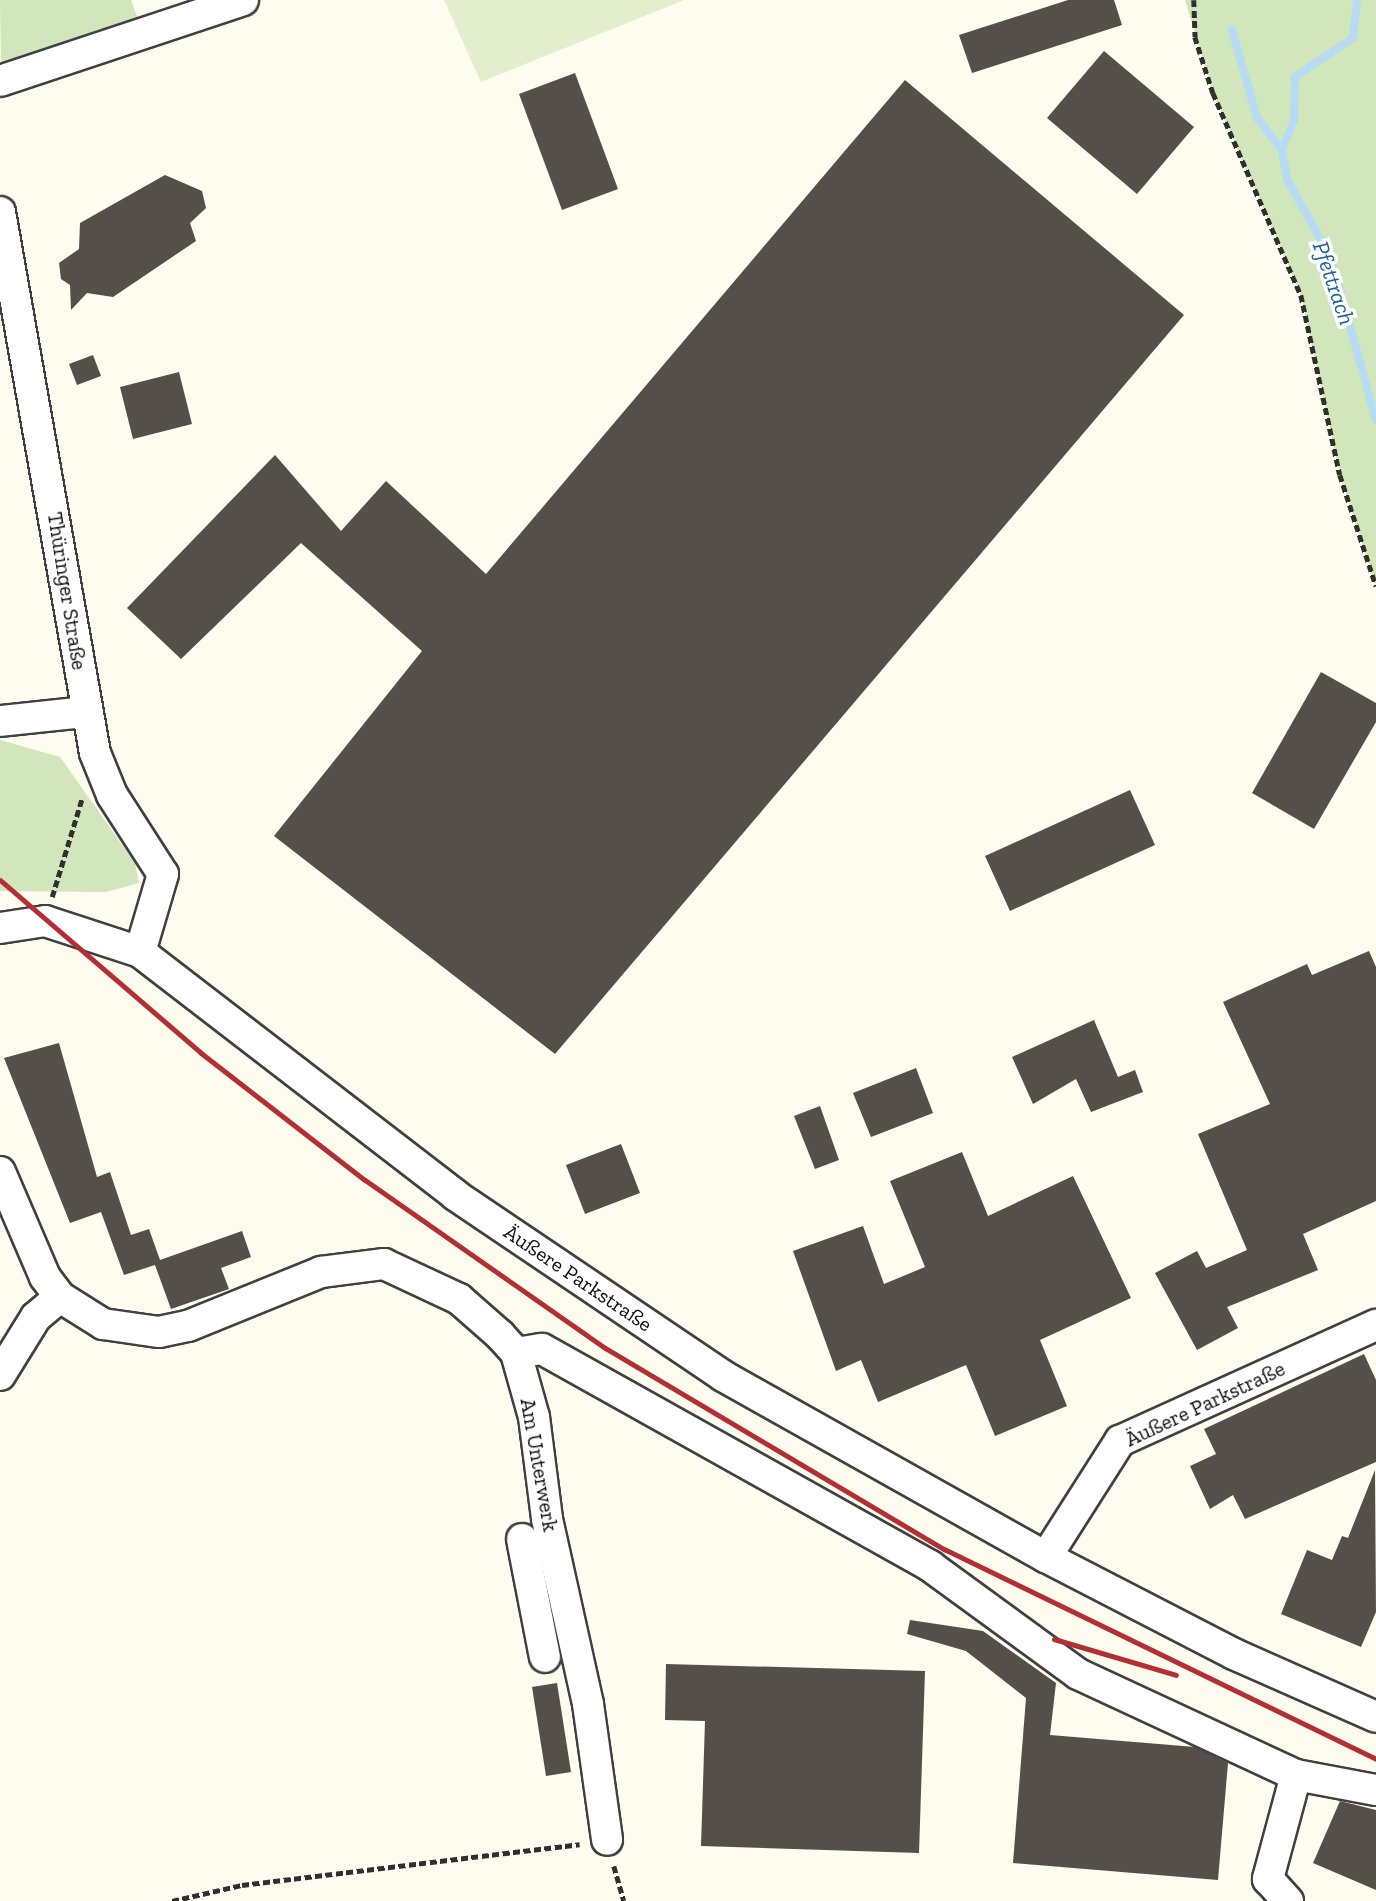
<!DOCTYPE html>
<meta charset="utf-8">
<style>
body{margin:0}
#map{position:relative;width:1376px;height:1901px;overflow:hidden;background:#fefbef;font-family:"Zilla Slab",serif}
div>[style]{position:absolute}
.green>*{inset:0;background:#d1e6bb}
.pitch>*{inset:0;background:#e2eecc}
.stream>*{height:8px;margin:-4px;padding:0 4px;transform-origin:4px;border-radius:4px;background:#b7dbf2}
.building>*{inset:0;background:#554f4a}
.path>*{height:4.5px;margin-top:-2.25px;transform-origin:0;background:repeating-linear-gradient(90deg,#2f2f2f 0 7px,transparent 0 10.5px)}
.roads{filter:drop-shadow(2px 0 #404040) drop-shadow(-2px 0 #404040) drop-shadow(0 2px #404040) drop-shadow(0 -2px #404040)}
.minor>*{height:30px;margin:-15px;padding:0 15px;transform-origin:15px;border-radius:15px;background:#fff}
.rail>*{height:5px;margin:-2.5px;padding:0 2.5px;transform-origin:2.5px;border-radius:2.5px;background:#b32f34}
span{translate:-50% -50%;white-space:nowrap;text-align:center;line-height:1.15;-webkit-text-stroke:7px #fff;paint-order:stroke}
.street-label{font-size:21px;color:#0d0d0d}
.water-label{font-size:23px;color:#1f6196;font-style:italic}
</style>
<div id="map">
<div class="green">
<i style="clip-path:polygon(0 0,131px 0,138px 20px,1px 65px)"></i>
<i style="clip-path:polygon(1185px 0,1376px 0,1376px 586px,1340px 475px,1301px 295px,1213px 93px)"></i>
<i style="clip-path:polygon(0 740px,60px 757px,135px 863px,139px 883px,106px 892px,0 891px)"></i>
</div>
<div class="pitch">
<i style="clip-path:polygon(444px 0,684px 0,481px 82px)"></i>
</div>
<div class="stream">
<i style="left:1357px;top:0;width:38px;rotate:96deg"></i>
<i style="left:1353px;top:38px;width:70px;rotate:146.1deg"></i>
<i style="left:1295px;top:77px;width:43px;rotate:91.3deg"></i>
<i style="left:1294px;top:120px;width:32px;rotate:112deg"></i>
<i style="left:1282px;top:150px;width:29px;rotate:80deg"></i>
<i style="left:1287px;top:179px;width:90px;rotate:60.9deg"></i>
<i style="left:1331px;top:258px;width:168px;rotate:74.5deg"></i>
<i style="left:1232px;top:30px;width:91px;rotate:74.1deg"></i>
<i style="left:1257px;top:118px;width:41px;rotate:52deg"></i>
</div>
<div class="building">
<i style="clip-path:polygon(1068px 0,1114px 0,1122px 25px,972px 73px,959px 35px)"></i>
<i style="clip-path:polygon(1104px 51px,1194px 127px,1137px 194px,1047px 118px)"></i>
<i style="clip-path:polygon(575px 73px,618px 189px,562px 210px,519px 94px)"></i>
<i style="clip-path:polygon(905px 80px,1184px 315px,555px 1054px,274px 836px,422px 651px,301px 543px,181px 659px,127px 608px,275px 455px,341px 531px,386px 481px,486px 574px)"></i>
<i style="clip-path:polygon(165px 175px,202px 191px,206px 208px,190px 223px,196px 241px,113px 297px,87px 293px,71px 310px,70px 285px,61px 279px,59px 263px,79px 249px,80px 223px)"></i>
<i style="clip-path:polygon(93px 355px,101px 376px,77px 385px,69px 364px)"></i>
<i style="clip-path:polygon(179px 372px,192px 424px,133px 439px,120px 387px)"></i>
<i style="clip-path:polygon(1321px 672px,1376px 703px,1376px 722px,1314px 829px,1252px 793px)"></i>
<i style="clip-path:polygon(1130px 790px,1155px 845px,1010px 911px,985px 856px)"></i>
<i style="clip-path:polygon(1369px 951px,1376px 967px,1376px 1201px,1303px 1234px,1318px 1270px,1227px 1307px,1238px 1328px,1197px 1350px,1155px 1273px,1197px 1251px,1206px 1268px,1247px 1250px,1198px 1134px,1270px 1104px,1223px 1002px,1307px 964px,1312px 975px)"></i>
<i style="clip-path:polygon(1094px 1020px,1118px 1077px,1135px 1070px,1143px 1092px,1091px 1112px,1076px 1079px,1033px 1104px,1012px 1057px)"></i>
<i style="clip-path:polygon(59px 1043px,97px 1177px,110px 1172px,131px 1235px,149px 1229px,160px 1260px,242px 1231px,251px 1257px,221px 1268px,229px 1289px,171px 1309px,155px 1265px,124px 1275px,101px 1212px,70px 1223px,4px 1058px)"></i>
<i style="clip-path:polygon(916px 1068px,933px 1113px,871px 1137px,853px 1093px)"></i>
<i style="clip-path:polygon(820px 1106px,839px 1160px,815px 1169px,794px 1116px)"></i>
<i style="clip-path:polygon(621px 1144px,640px 1193px,585px 1214px,566px 1165px)"></i>
<i style="clip-path:polygon(962px 1152px,988px 1216px,1073px 1176px,1131px 1298px,1040px 1340px,1067px 1406px,995px 1436px,966px 1365px,878px 1402px,861px 1360px,836px 1371px,793px 1251px,863px 1226px,884px 1284px,925px 1267px,890px 1181px)"></i>
<i style="clip-path:polygon(1364px 1354px,1376px 1380px,1376px 1462px,1245px 1519px,1233px 1495px,1210px 1509px,1190px 1466px,1216px 1454px,1204px 1429px)"></i>
<i style="clip-path:polygon(1375px 1470px,1376px 1612px,1361px 1647px,1281px 1614px,1307px 1550px,1332px 1560px,1342px 1536px,1348px 1538px)"></i>
<i style="clip-path:polygon(910px 1620px,983px 1631px,1056px 1683px,1050px 1735px,1195px 1747px,1228px 1763px,1218px 1880px,1013px 1863px,1026px 1698px,966px 1651px,907px 1634px)"></i>
<i style="clip-path:polygon(666px 1664px,925px 1671px,919px 1853px,701px 1846px,705px 1721px,665px 1720px)"></i>
<i style="clip-path:polygon(557px 1683px,571px 1772px,546px 1776px,532px 1687px)"></i>
<i style="clip-path:polygon(1340px 1801px,1376px 1810px,1376px 1890px,1313px 1863px)"></i>
</div>
<div class="path">
<i style="left:1194px;top:0;width:37px;rotate:88deg"></i>
<i style="left:1195px;top:37px;width:59px;rotate:72.2deg"></i>
<i style="left:1213px;top:93px;width:220px;rotate:66.5deg"></i>
<i style="left:1301px;top:295px;width:184px;rotate:77.8deg"></i>
<i style="left:1340px;top:475px;width:117px;rotate:72deg"></i>
<i style="left:52px;top:897px;width:103px;rotate:-73.1deg"></i>
<i style="left:614px;top:1866px;width:36px;rotate:74deg"></i>
<i style="left:172px;top:1901px;width:72px;rotate:-12.9deg"></i>
<i style="left:242px;top:1885px;width:340px;rotate:-6.9deg"></i>
</div>
<div class="roads">
<div class="minor">
<i style="left:0;top:81px;width:256px;rotate:-18.4deg"></i>
<i style="left:0;top:212px;width:549px;rotate:80.04deg"></i>
<i style="left:95px;top:753px;width:45px;rotate:68deg"></i>
<i style="left:112px;top:795px;width:94px;rotate:57.2deg"></i>
<i style="left:163px;top:874px;width:81px;rotate:106.4deg"></i>
<i style="left:0;top:721px;width:86px;rotate:-6deg"></i>
<i style="left:0;top:928px;width:46px;rotate:-8.8deg"></i>
<i style="left:45px;top:921px;width:100px;rotate:18.1deg"></i>
<i style="left:140px;top:952px;width:398px;rotate:37.6deg"></i>
<i style="left:455px;top:1195px;width:323px;rotate:34deg"></i>
<i style="left:723px;top:1376px;width:370px;rotate:29.3deg"></i>
<i style="left:1046px;top:1557px;width:212px;rotate:27.3deg"></i>
<i style="left:1234px;top:1654px;width:155px;rotate:23.9deg"></i>
<i style="left:0;top:1172px;width:114px;rotate:66.8deg"></i>
<i style="left:45px;top:1277px;width:25px;rotate:53deg"></i>
<i style="left:60px;top:1297px;width:51px;rotate:32.1deg"></i>
<i style="left:103px;top:1324px;width:57px;rotate:8.1deg"></i>
<i style="left:159px;top:1332px;width:30px;rotate:-12deg"></i>
<i style="left:188px;top:1326px;width:144px;rotate:-22.1deg"></i>
<i style="left:321px;top:1272px;width:64px;rotate:-7.2deg"></i>
<i style="left:384px;top:1264px;width:83px;rotate:25deg"></i>
<i style="left:459px;top:1299px;width:55px;rotate:41.3deg"></i>
<i style="left:500px;top:1335px;width:24px;rotate:48deg"></i>
<i style="left:516px;top:1353px;width:66px;rotate:74.3deg"></i>
<i style="left:534px;top:1417px;width:103px;rotate:82.7deg"></i>
<i style="left:547px;top:1519px;width:189px;rotate:77.5deg"></i>
<i style="left:588px;top:1704px;width:137px;rotate:82deg"></i>
<i style="left:516px;top:1353px;width:26px;rotate:-9deg"></i>
<i style="left:542px;top:1349px;width:445px;rotate:29.2deg"></i>
<i style="left:930px;top:1566px;width:183px;rotate:36.1deg"></i>
<i style="left:1078px;top:1674px;width:240px;rotate:24.9deg"></i>
<i style="left:1296px;top:1775px;width:108px;rotate:105.1deg"></i>
<i style="left:1268px;top:1879px;width:30px;rotate:48deg"></i>
<i style="left:0;top:1375px;width:68px;rotate:-58.2deg"></i>
<i style="left:36px;top:1317px;width:31px;rotate:-40deg"></i>
<i style="left:522px;top:1539px;width:120px;rotate:79deg"></i>
<i style="left:1046px;top:1557px;width:138px;rotate:-57.5deg"></i>
<i style="left:1120px;top:1441px;width:281px;rotate:-24.4deg"></i>
<i style="left:1296px;top:1775px;width:81px;rotate:10.6deg"></i>
</div>
</div>
<div class="rail">
<i style="left:0;top:880px;width:265px;rotate:40.7deg"></i>
<i style="left:201px;top:1053px;width:207px;rotate:37.8deg"></i>
<i style="left:365px;top:1180px;width:293px;rotate:35deg"></i>
<i style="left:605px;top:1348px;width:394px;rotate:30.7deg"></i>
<i style="left:944px;top:1549px;width:480px;rotate:25.9deg"></i>
<i style="left:1054px;top:1639px;width:127px;rotate:16.4deg"></i>
</div>
<div class="street-label">
<span style="left:67px;top:591px;rotate:81deg">Thüringer Straße</span>
<span style="left:578px;top:1278px;rotate:34deg">Äußere Parkstraße</span>
<span style="left:1205px;top:1404px;rotate:-25deg">Äußere Parkstraße</span>
<span style="left:539px;top:1465px;rotate:80deg">Am Unterwerk</span>
</div>
<div class="water-label">
<span style="left:1334px;top:283px;rotate:71deg">Pfettrach</span>
</div>
</div>
